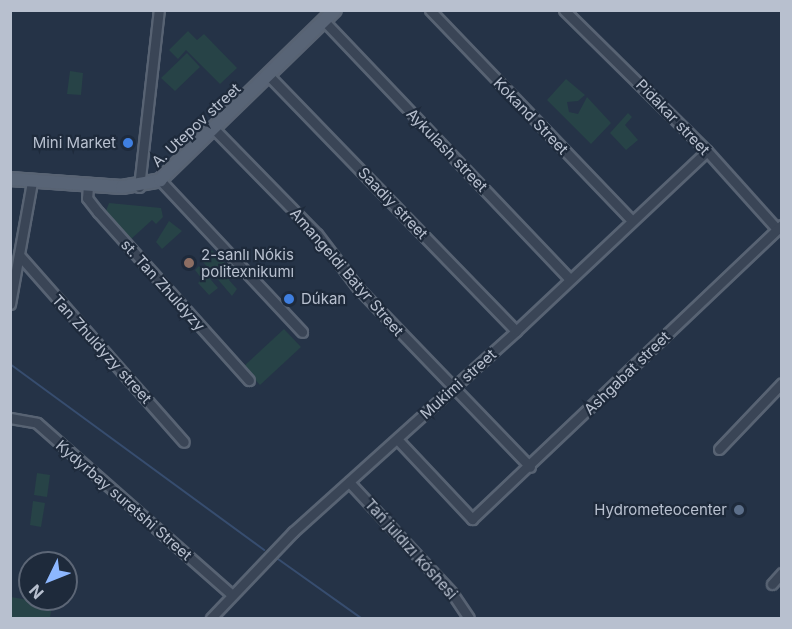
<!DOCTYPE html>
<meta charset="utf-8">
<style>
body{margin:0}
#map{position:relative;width:792px;height:629px;overflow:hidden;background:#253347;font-family:Inter,sans-serif}
div>[style]{position:absolute}
.green>*{inset:0;background:#274347}
.stream>*{height:2px;margin:-1px;padding:0 1px;transform-origin:1px;border-radius:1px;background:#374d6f}
.roads{filter:drop-shadow(2px 0 #586373) drop-shadow(-2px 0 #586373) drop-shadow(0 2px #586373) drop-shadow(0 -2px #586373)}
.minor>*{height:9px;margin:-4.5px;padding:0 4.5px;transform-origin:4.5px;border-radius:4.5px;background:#3a4556}
.major>*{height:12px;margin:-6px;padding:0 6px;transform-origin:6px;border-radius:6px;background:#586476}
.dots>*{width:16px;height:16px;translate:-50% -50%;box-sizing:border-box;border:3px solid #1e2a3b;border-radius:50%}
span{translate:-50% -50%;white-space:nowrap;text-align:center;line-height:1.15;-webkit-text-stroke:4.5px #1e2a3b;paint-order:stroke}
.street-label{font-size:15px;color:#b8c0cf}
.poi-label{font-size:15px;color:#b8c0cf}
.right{translate:-100% -50%;text-align:right}
.left{translate:0 -50%;text-align:left}
.frame{position:absolute;inset:0;border:12px solid #b8c0cf;pointer-events:none}
.north{position:absolute;left:18px;top:551px;width:60px;height:60px;box-sizing:border-box;background:#1e2a3b;border:2px solid #5c6676;border-radius:50%;rotate:227deg;font-size:16px;font-weight:700;line-height:24px;text-align:center;color:#b8c0cf}
.north::after{content:'';display:block;margin:auto;width:21px;height:27px;background:#8db7ff;clip-path:polygon(50% 0,100% 100%,50% 72%,0 100%)}
</style>
<div id="map">
<div class="green">
<i style="clip-path:polygon(188px 31px,197px 40px,204px 34px,237px 68px,220px 84px,186px 50px,178px 59px,169px 50px)"></i>
<i style="clip-path:polygon(187px 53px,200px 67px,175px 91px,161px 78px)"></i>
<i style="clip-path:polygon(70px 71px,83px 73px,81px 95px,67px 94px)"></i>
<i style="clip-path:polygon(566px 79px,585px 95px,578px 101px,567px 102px,569px 112px,578px 114px,587px 97px,611px 123px,591px 144px,547px 100px)"></i>
<i style="clip-path:polygon(628px 113px,632px 117px,625px 125px,638px 140px,626px 150px,610px 133px)"></i>
<i style="clip-path:polygon(109px 203px,161px 208px,163px 217px,156px 224px,152px 220px,130px 240px,106px 211px)"></i>
<i style="clip-path:polygon(169px 221px,182px 231px,162px 249px,156px 242px)"></i>
<i style="clip-path:polygon(212px 250px,235px 273px,229px 280px,237px 289px,232px 296px,203px 262px)"></i>
<i style="clip-path:polygon(199px 266px,218px 288px,209px 295px,198px 283px,202px 279px,195px 270px)"></i>
<i style="clip-path:polygon(284px 329px,301px 347px,260px 385px,243px 367px)"></i>
<i style="clip-path:polygon(37px 473px,50px 475px,47px 497px,34px 495px)"></i>
<i style="clip-path:polygon(33px 501px,45px 503px,41px 527px,30px 525px)"></i>
<i style="clip-path:polygon(11px 597px,52px 604px,50px 618px,11px 618px)"></i>
</div>
<div class="stream">
<i style="left:10px;top:364px;width:315px;rotate:36.2deg"></i>
<i style="left:278px;top:559px;width:102px;rotate:35.4deg"></i>
</div>
<div class="roads">
<div class="minor">
<i style="left:430px;top:10px;width:292px;rotate:46.2deg"></i>
<i style="left:564px;top:10px;width:201px;rotate:44.6deg"></i>
<i style="left:707px;top:151px;width:105px;rotate:48.1deg"></i>
<i style="left:324px;top:21px;width:356px;rotate:46.4deg"></i>
<i style="left:269px;top:76px;width:355px;rotate:45.9deg"></i>
<i style="left:214px;top:129px;width:147px;rotate:45.6deg"></i>
<i style="left:317px;top:234px;width:68px;rotate:52.8deg"></i>
<i style="left:358px;top:288px;width:248px;rotate:46.1deg"></i>
<i style="left:160px;top:180px;width:208px;rotate:46.9deg"></i>
<i style="left:88px;top:185px;width:13px;rotate:94deg"></i>
<i style="left:87px;top:198px;width:18px;rotate:52deg"></i>
<i style="left:98px;top:212px;width:226px;rotate:48.1deg"></i>
<i style="left:139px;top:187px;width:178px;rotate:-83.6deg"></i>
<i style="left:19px;top:255px;width:249px;rotate:48.6deg"></i>
<i style="left:10px;top:304px;width:124px;rotate:-79.8deg"></i>
<i style="left:10px;top:418px;width:27px;rotate:10deg"></i>
<i style="left:37px;top:423px;width:260px;rotate:41.4deg"></i>
<i style="left:397px;top:439px;width:110px;rotate:46.8deg"></i>
<i style="left:472px;top:519px;width:427px;rotate:-43.5deg"></i>
<i style="left:719px;top:449px;width:91px;rotate:-46.3deg"></i>
<i style="left:349px;top:482px;width:151px;rotate:47.1deg"></i>
<i style="left:452px;top:593px;width:30px;rotate:56deg"></i>
<i style="left:772px;top:584px;width:15px;rotate:-48deg"></i>
<i style="left:211px;top:618px;width:119px;rotate:-46.4deg"></i>
<i style="left:293px;top:532px;width:300px;rotate:-42deg"></i>
<i style="left:516px;top:331px;width:262px;rotate:-43.3deg"></i>
</div>
<div class="major">
<i style="left:10px;top:179px;width:112px;rotate:4.1deg"></i>
<i style="left:122px;top:187px;width:39px;rotate:-10deg"></i>
<i style="left:160px;top:180px;width:244px;rotate:-44.2deg"></i>
</div>
</div>
<div class="dots">
<i style="left:128px;top:143px;background:#3f7fe0"></i>
<i style="left:189px;top:263px;background:#8d6e63"></i>
<i style="left:289px;top:299px;background:#3f7fe0"></i>
<i style="left:739px;top:510px;background:#5c6f8a"></i>
</div>
<div class="street-label">
<span style="left:531px;top:116px;rotate:46deg">Kokand Street</span>
<span style="left:673px;top:117px;rotate:46deg">Pidakar street</span>
<span style="left:196px;top:125px;rotate:-43deg">A. Utepov street</span>
<span style="left:447px;top:150px;rotate:46deg">Aykulash street</span>
<span style="left:393px;top:203px;rotate:46deg">Saadiy street</span>
<span style="left:347px;top:272px;rotate:49deg">Amangeldi Batyr Street</span>
<span style="left:163px;top:285px;rotate:48deg">st. Tan Zhuldyzy</span>
<span style="left:102px;top:349px;rotate:48deg">Tan Zhuldyzy street</span>
<span style="left:627px;top:373px;rotate:-44deg">Ashgabat street</span>
<span style="left:458px;top:384px;rotate:-42deg">Mukimi street</span>
<span style="left:124px;top:500px;rotate:41deg">Kydyrbay suretshi Street</span>
<span style="left:411px;top:549px;rotate:48deg">Tań juldızı kóshesi</span>
</div>
<div class="poi-label">
<span class="right" style="left:116px;top:143px">Mini Market</span>
<span class="left" style="left:201px;top:263px">2-sanlı Nókis<br>politexnikumı</span>
<span class="left" style="left:301px;top:299px">Dúkan</span>
<span class="right" style="left:727px;top:510px">Hydrometeocenter</span>
</div>
<div class="frame"></div>
<div class="north">N</div>
</div>
